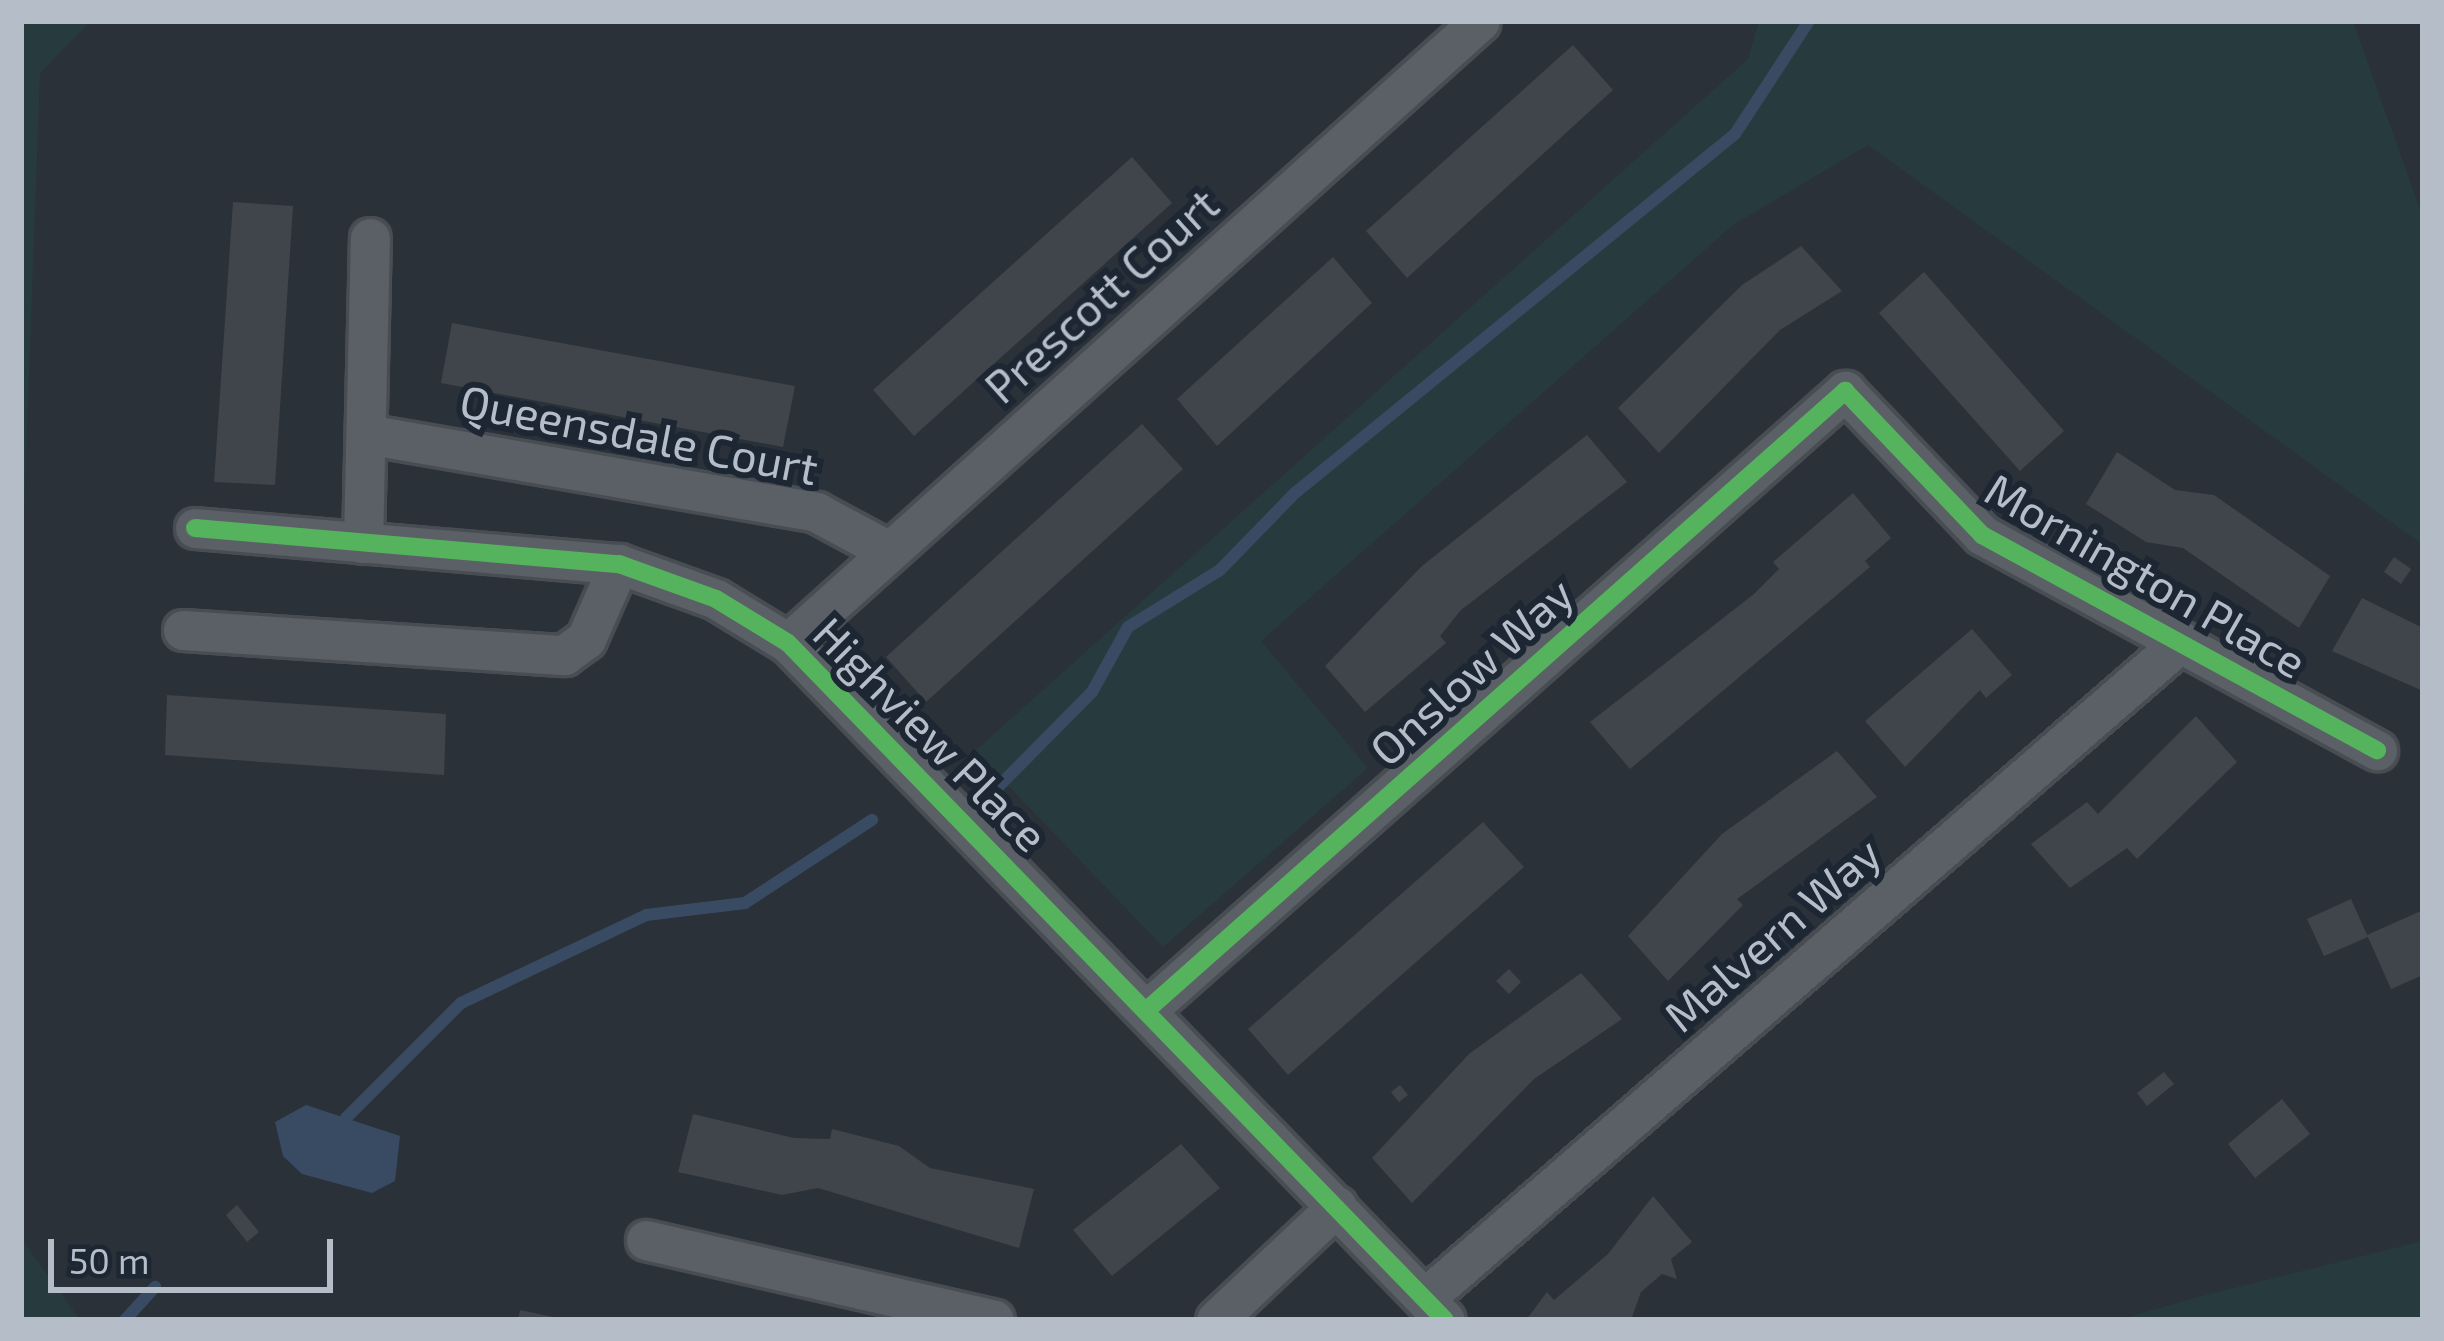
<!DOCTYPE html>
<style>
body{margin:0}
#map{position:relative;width:2444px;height:1341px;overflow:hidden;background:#2a3138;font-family:"Exo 2",sans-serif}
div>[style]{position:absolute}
.green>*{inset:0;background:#273b3e}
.water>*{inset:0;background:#394b63}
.stream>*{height:12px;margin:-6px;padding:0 6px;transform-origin:6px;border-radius:6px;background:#394b63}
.building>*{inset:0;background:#40454b}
.roads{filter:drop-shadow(3px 0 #484d53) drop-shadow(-3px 0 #484d53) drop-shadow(0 3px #484d53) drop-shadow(0 -3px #484d53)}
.minor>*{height:39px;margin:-19.5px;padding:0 19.5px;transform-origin:19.5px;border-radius:19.5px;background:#5b5f66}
.cycleway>*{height:18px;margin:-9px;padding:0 9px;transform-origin:9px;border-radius:9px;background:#56b35d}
span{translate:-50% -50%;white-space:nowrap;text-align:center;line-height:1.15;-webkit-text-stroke:12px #1d2733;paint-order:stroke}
.street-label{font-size:45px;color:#b5bdc9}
.frame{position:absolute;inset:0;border:24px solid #b5bdc9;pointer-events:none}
.scale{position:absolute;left:48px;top:1239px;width:285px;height:54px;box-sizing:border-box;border:6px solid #b5bdc9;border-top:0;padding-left:15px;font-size:36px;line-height:42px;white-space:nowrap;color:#b5bdc9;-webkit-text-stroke:9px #1d2733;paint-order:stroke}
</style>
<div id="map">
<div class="green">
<i style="clip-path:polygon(21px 21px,91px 21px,40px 73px,21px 600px)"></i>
<i style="clip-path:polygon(1759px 21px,2353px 21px,2423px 218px,2423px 545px,1868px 145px,1733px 225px,1261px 641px,1368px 768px,1163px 947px,975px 751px,1748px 59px)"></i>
<i style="clip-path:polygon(21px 1238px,80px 1320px,21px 1320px)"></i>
<i style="clip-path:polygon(2423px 1241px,2423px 1320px,2118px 1320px,2202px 1296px)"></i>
</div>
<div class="water">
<i style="clip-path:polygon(306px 1105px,400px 1136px,395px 1181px,372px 1193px,302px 1174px,283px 1156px,275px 1122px)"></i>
</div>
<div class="stream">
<i style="left:998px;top:787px;width:134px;rotate:-45.3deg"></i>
<i style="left:1092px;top:692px;width:74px;rotate:-61deg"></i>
<i style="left:1128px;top:627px;width:108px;rotate:-31.8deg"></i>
<i style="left:1220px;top:570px;width:107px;rotate:-45.8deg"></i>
<i style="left:1295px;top:493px;width:568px;rotate:-39.21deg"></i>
<i style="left:1735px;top:134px;width:135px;rotate:-56.8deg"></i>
<i style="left:346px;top:1118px;width:163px;rotate:-45deg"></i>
<i style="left:461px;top:1003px;width:205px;rotate:-25.4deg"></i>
<i style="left:646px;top:915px;width:100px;rotate:-6.9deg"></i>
<i style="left:745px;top:903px;width:152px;rotate:-33.2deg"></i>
<i style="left:125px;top:1320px;width:45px;rotate:-47.7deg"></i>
</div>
<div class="building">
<i style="clip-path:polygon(1573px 45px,1613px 90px,1407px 278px,1366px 231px)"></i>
<i style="clip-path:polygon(1132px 157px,1172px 203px,914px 436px,873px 390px)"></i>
<i style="clip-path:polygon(233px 202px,293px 206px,275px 485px,214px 482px)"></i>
<i style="clip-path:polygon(1801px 246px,1842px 291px,1780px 330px,1659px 453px,1618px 408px,1742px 285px)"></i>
<i style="clip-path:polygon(1333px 257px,1372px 303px,1217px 446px,1177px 399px)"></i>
<i style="clip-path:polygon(1924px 272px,2064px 431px,2020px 471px,1879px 313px)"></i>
<i style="clip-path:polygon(452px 323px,795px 386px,783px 447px,441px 383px)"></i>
<i style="clip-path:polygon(1142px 424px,1183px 469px,926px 702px,886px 657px)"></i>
<i style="clip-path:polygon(1587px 435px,1627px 482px,1461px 610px,1440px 636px,1446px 643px,1365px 712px,1325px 666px,1422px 566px)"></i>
<i style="clip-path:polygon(2117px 452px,2175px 490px,2214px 495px,2330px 576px,2299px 628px,2183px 548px,2146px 542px,2086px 504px)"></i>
<i style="clip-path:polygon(1853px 493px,1891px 538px,1865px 561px,1870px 567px,1630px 769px,1590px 722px,1754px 594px,1779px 569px,1773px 562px)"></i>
<i style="clip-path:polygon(2394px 557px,2411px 569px,2401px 584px,2384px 572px)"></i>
<i style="clip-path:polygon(2362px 598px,2423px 628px,2423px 691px,2332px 651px)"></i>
<i style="clip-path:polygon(1972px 629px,2012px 675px,1986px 698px,1980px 690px,1905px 767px,1865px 721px)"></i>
<i style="clip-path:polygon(167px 695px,446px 714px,444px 775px,165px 755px)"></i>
<i style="clip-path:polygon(2196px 716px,2237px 762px,2137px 859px,2127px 848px,2070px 888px,2031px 844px,2087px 802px,2098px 814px)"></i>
<i style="clip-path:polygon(1837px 751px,1877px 797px,1737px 899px,1743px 905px,1668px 981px,1628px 936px,1722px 834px)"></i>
<i style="clip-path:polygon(1483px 822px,1524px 867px,1288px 1075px,1248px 1029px)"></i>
<i style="clip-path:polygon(2351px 899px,2368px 937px,2324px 956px,2307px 919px)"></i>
<i style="clip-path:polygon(2423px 910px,2423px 975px,2391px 989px,2367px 935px)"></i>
<i style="clip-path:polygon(1509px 969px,1521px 982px,1509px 994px,1496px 981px)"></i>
<i style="clip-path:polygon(1581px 973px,1622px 1019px,1534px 1079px,1412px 1203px,1372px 1158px,1469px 1054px)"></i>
<i style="clip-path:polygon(2164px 1072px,2174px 1084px,2147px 1106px,2137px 1093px)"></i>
<i style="clip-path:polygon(1400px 1085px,1408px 1095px,1399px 1102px,1391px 1092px)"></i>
<i style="clip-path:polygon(2282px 1099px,2310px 1134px,2255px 1178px,2228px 1144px)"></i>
<i style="clip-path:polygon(693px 1114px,794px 1138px,830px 1139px,832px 1129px,899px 1146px,930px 1168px,1034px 1189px,1019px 1248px,818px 1188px,782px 1195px,678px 1172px)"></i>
<i style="clip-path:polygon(1181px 1144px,1220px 1188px,1112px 1276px,1073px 1230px)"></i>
<i style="clip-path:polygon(1653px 1196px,1692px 1242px,1671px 1259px,1677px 1279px,1662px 1274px,1641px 1292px,1631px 1320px,1526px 1320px,1547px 1292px,1554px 1300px,1608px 1254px)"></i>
<i style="clip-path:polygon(237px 1205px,259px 1232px,247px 1242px,226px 1215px)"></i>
<i style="clip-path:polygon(520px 1310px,558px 1318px,557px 1320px,518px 1320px)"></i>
</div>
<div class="roads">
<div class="minor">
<i style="left:366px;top:434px;width:457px;rotate:9.8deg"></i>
<i style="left:816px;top:512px;width:81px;rotate:28.2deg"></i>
<i style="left:195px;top:528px;width:426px;rotate:4.9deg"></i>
<i style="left:619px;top:564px;width:103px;rotate:19.8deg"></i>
<i style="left:716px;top:599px;width:84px;rotate:31.4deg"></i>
<i style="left:788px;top:643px;width:943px;rotate:45.86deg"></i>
<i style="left:363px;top:543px;width:305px;rotate:-88.7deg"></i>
<i style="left:183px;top:630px;width:382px;rotate:3.8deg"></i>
<i style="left:564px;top:655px;width:27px;rotate:-36deg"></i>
<i style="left:586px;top:639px;width:82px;rotate:-66.3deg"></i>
<i style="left:788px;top:643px;width:930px;rotate:-41.95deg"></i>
<i style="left:1148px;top:1009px;width:932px;rotate:-41.56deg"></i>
<i style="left:1845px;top:391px;width:199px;rotate:46.4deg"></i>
<i style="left:1982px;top:535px;width:450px;rotate:28.6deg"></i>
<i style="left:646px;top:1240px;width:357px;rotate:12.9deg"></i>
<i style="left:1425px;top:1298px;width:1002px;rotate:-40.95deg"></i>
<i style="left:1216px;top:1320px;width:166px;rotate:-43.3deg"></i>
</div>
</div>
<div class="cycleway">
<i style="left:195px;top:528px;width:426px;rotate:4.9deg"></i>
<i style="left:619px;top:564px;width:103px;rotate:19.8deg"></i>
<i style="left:716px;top:599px;width:84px;rotate:31.4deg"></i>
<i style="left:788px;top:643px;width:943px;rotate:45.86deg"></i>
<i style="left:1148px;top:1009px;width:932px;rotate:-41.56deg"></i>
<i style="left:1845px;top:391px;width:199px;rotate:46.4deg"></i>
<i style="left:1982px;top:535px;width:450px;rotate:28.6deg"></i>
</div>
<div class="street-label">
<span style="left:1101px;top:295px;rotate:-42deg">Prescott Court</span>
<span style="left:639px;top:434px;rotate:11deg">Queensdale Court</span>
<span style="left:2146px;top:575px;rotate:30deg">Mornington Place</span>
<span style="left:1471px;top:671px;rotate:-42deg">Onslow Way</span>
<span style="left:931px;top:734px;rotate:45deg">Highview Place</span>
<span style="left:1772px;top:934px;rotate:-41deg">Malvern Way</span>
</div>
<div class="frame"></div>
<div class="scale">50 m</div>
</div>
